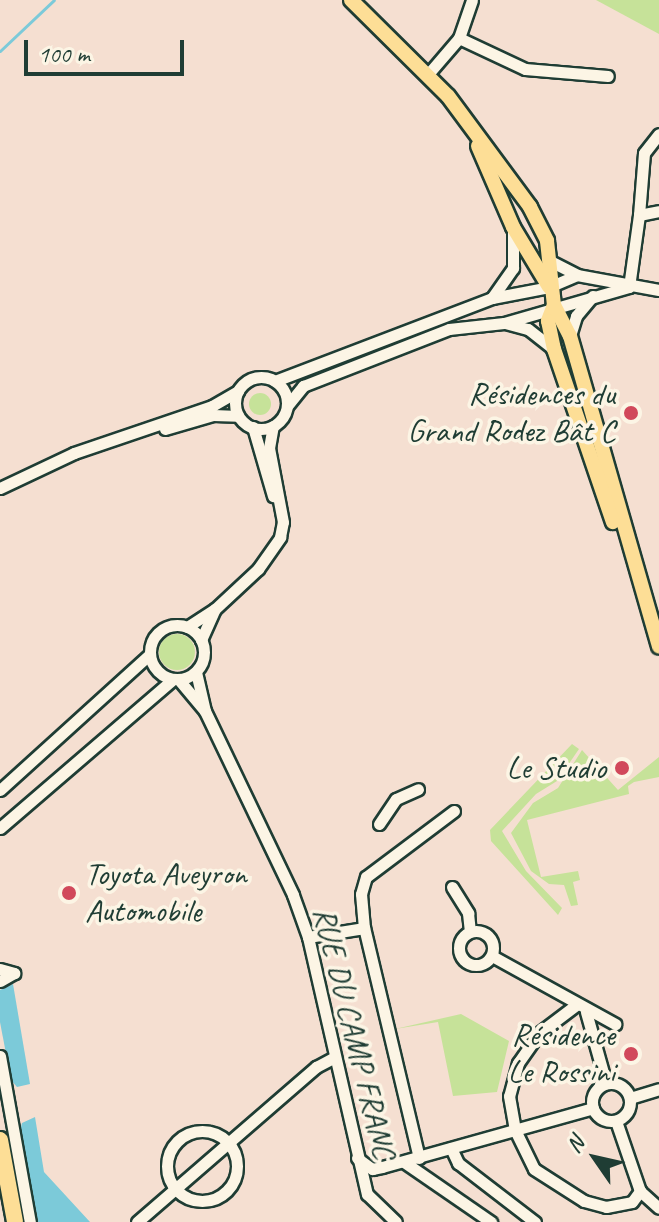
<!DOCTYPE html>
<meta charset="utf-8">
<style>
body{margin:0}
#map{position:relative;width:659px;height:1222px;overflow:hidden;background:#f5dfd1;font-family:Caveat,sans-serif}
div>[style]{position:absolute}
.green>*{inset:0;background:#c6e299}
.round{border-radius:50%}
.water>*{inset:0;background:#7ccad9}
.stream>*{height:3px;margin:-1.5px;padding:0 1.5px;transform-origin:1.5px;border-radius:1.5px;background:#7ccad9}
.roads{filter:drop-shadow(2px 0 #1f3d34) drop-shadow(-2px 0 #1f3d34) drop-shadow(0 2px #1f3d34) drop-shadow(0 -2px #1f3d34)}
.minor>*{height:11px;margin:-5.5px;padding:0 5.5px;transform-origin:5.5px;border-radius:5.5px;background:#fcf5e5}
.minor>.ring{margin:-5.5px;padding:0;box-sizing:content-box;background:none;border:11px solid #fcf5e5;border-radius:50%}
.major>*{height:14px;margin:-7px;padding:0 7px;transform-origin:7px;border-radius:7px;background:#fdde96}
.highway>*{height:16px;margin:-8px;padding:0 8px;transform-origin:8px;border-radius:8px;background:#fdde96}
.dots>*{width:22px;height:22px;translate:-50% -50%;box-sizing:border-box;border:4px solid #fcf5e5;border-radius:50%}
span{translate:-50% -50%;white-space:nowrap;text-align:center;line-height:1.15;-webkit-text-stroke:7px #fcf5e5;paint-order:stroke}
.poi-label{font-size:32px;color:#1f3d34}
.right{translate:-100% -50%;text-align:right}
.left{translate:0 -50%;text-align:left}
.street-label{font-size:32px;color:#1f3d34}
.north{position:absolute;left:555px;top:1118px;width:80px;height:80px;-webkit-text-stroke:6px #fcf5e5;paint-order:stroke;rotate:304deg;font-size:22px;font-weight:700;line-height:32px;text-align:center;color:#1f3d34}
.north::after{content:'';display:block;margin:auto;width:28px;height:36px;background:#1f3d34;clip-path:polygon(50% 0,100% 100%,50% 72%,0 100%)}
.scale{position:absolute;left:24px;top:40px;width:160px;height:36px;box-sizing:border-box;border:4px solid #1f3d34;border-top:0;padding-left:10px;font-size:24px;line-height:28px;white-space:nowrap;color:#1f3d34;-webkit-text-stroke:6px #fcf5e5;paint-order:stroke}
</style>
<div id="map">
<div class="green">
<i style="clip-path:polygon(596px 0,659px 0,659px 34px)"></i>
<i class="round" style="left:249px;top:393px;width:22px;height:22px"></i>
<i class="round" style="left:159px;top:634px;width:36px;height:36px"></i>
<i style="clip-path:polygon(572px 744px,579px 749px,557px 781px,536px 794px,502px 831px,526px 871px,562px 908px,558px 915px,491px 841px,490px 830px)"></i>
<i style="clip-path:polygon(582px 750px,618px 790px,659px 757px,659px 777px,634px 782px,628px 786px,629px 794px,527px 820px,541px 877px,578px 871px,580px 880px,573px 882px,578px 905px,571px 906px,564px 885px,549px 884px,531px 871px,511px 833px,533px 803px,558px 788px)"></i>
<i style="clip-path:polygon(461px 1014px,509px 1041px,497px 1092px,453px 1096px,438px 1022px,395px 1029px)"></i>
</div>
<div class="water">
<i style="clip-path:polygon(13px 984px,30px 1084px,17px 1087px,11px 1080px,0 1022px,0 990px)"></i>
<i style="clip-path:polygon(35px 1117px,44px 1172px,90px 1222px,38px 1222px,20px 1131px,22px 1123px)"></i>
</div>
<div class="stream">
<i style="left:0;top:51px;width:74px;rotate:-43.4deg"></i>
</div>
<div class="roads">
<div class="minor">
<i style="left:459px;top:38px;width:73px;rotate:25.2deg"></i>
<i style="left:525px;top:69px;width:83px;rotate:4.8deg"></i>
<i style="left:429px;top:73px;width:46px;rotate:-49.4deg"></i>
<i style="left:459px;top:38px;width:40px;rotate:-71.1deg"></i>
<i style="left:639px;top:215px;width:62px;rotate:-85.4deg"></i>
<i style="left:644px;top:153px;width:24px;rotate:-52deg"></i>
<i style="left:552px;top:262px;width:28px;rotate:27deg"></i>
<i style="left:577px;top:275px;width:83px;rotate:10.4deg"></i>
<i style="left:629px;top:287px;width:73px;rotate:-82.1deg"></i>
<i style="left:639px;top:215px;width:20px;rotate:-11deg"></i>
<i style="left:492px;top:298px;width:37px;rotate:-55deg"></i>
<i style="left:513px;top:268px;width:38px;rotate:-90deg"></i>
<i style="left:505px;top:323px;width:24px;rotate:15deg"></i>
<i style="left:528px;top:329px;width:33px;rotate:38deg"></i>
<i style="left:570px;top:336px;width:21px;rotate:-73deg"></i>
<i style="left:576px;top:316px;width:26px;rotate:-50deg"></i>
<i class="ring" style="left:235px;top:377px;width:41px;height:41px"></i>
<i style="left:275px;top:381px;width:232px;rotate:-20.9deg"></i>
<i style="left:492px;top:298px;width:58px;rotate:-10.9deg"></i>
<i style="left:549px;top:287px;width:30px;rotate:-23deg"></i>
<i style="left:287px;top:406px;width:26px;rotate:-51deg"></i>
<i style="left:303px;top:386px;width:157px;rotate:-21.3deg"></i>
<i style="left:449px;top:329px;width:55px;rotate:-6.2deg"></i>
<i style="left:504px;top:323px;width:130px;rotate:-16.1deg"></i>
<i style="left:253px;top:427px;width:72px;rotate:73.8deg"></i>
<i style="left:165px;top:429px;width:50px;rotate:-16.3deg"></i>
<i style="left:213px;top:415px;width:25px;rotate:2deg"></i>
<i style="left:0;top:488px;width:82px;rotate:-25.3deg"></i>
<i style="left:74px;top:453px;width:146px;rotate:-18.8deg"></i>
<i style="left:212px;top:406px;width:30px;rotate:-30deg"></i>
<i class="ring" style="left:150px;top:625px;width:43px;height:43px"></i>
<i style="left:187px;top:627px;width:33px;rotate:-33deg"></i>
<i style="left:215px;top:609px;width:59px;rotate:-42.9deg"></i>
<i style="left:258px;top:569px;width:39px;rotate:-55deg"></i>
<i style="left:280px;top:537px;width:15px;rotate:-79deg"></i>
<i style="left:283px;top:522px;width:75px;rotate:-100.7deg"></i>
<i style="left:269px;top:448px;width:22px;rotate:-80deg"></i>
<i style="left:201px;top:640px;width:34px;rotate:-66deg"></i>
<i style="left:196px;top:672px;width:40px;rotate:77deg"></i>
<i style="left:179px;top:680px;width:40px;rotate:50deg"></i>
<i style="left:205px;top:711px;width:204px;rotate:64.4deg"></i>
<i style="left:293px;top:895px;width:45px;rotate:70.3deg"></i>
<i style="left:308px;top:937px;width:264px;rotate:77.1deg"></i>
<i style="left:367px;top:1194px;width:40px;rotate:44deg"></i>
<i style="left:0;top:790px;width:201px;rotate:-42.2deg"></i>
<i style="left:379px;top:824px;width:30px;rotate:-56deg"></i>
<i style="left:396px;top:799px;width:24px;rotate:-24deg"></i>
<i style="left:0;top:828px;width:227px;rotate:-40.7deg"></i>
<i style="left:452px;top:887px;width:31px;rotate:58deg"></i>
<i style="left:468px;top:913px;width:19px;rotate:84deg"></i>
<i class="ring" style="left:459px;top:931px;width:23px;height:23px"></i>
<i style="left:308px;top:937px;width:57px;rotate:-9.1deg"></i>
<i style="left:492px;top:956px;width:141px;rotate:28.9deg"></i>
<i style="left:0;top:969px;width:15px;rotate:16deg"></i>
<i style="left:14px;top:973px;width:16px;rotate:150deg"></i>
<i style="left:576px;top:1005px;width:46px;rotate:142.9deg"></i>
<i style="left:539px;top:1033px;width:37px;rotate:125deg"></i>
<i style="left:518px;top:1063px;width:34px;rotate:105deg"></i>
<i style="left:509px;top:1096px;width:35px;rotate:80deg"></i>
<i style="left:515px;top:1130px;width:43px;rotate:64deg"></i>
<i style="left:534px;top:1169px;width:59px;rotate:32.6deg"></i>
<i style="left:584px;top:1201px;width:23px;rotate:15deg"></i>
<i style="left:606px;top:1207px;width:26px;rotate:-11deg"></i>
<i style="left:632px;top:1202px;width:14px;rotate:-54deg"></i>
<i style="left:586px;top:1012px;width:74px;rotate:74.3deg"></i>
<i style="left:0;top:1056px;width:169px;rotate:79.8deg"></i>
<i class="ring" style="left:592px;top:1083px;width:27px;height:27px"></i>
<i style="left:630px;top:1098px;width:30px;rotate:-17deg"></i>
<i style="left:616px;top:1121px;width:74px;rotate:71.1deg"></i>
<i class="ring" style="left:167px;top:1131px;width:59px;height:59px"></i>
<i style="left:451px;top:1148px;width:17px;rotate:65deg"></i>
<i style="left:458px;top:1163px;width:97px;rotate:37.5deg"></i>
<i style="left:357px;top:1158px;width:19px;rotate:36deg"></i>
<i style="left:372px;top:1169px;width:10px;rotate:-11deg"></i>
<i style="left:382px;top:1167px;width:219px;rotate:-15.6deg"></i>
<i style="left:419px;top:1158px;width:236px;rotate:-103.4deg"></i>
<i style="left:364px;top:928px;width:34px;rotate:-95deg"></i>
<i style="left:361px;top:894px;width:18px;rotate:-74deg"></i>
<i style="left:366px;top:877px;width:110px;rotate:-36.9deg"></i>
<i style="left:404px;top:1162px;width:106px;rotate:34.6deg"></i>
<i style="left:640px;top:1191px;width:25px;rotate:42deg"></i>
<i style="left:137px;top:1222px;width:237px;rotate:-40.9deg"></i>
<i style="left:316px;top:1067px;width:19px;rotate:-28deg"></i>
</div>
<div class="major">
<i style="left:351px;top:0;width:136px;rotate:44.7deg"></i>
<i style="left:448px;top:96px;width:138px;rotate:53.5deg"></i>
<i style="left:530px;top:207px;width:38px;rotate:63deg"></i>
<i style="left:547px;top:241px;width:64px;rotate:83.8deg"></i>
<i style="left:554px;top:305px;width:35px;rotate:63deg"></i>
<i style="left:570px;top:336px;width:323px;rotate:74deg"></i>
<i style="left:478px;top:146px;width:88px;rotate:66.6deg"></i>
<i style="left:513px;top:227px;width:70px;rotate:59deg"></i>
<i style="left:554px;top:305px;width:17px;rotate:111deg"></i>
<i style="left:548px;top:321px;width:29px;rotate:78deg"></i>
<i style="left:554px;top:349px;width:183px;rotate:71.2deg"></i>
</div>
<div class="highway">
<i style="left:0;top:1140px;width:83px;rotate:79.6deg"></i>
</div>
</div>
<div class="dots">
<i style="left:631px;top:413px;background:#d1495b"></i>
<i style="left:622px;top:768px;background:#d1495b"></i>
<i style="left:69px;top:893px;background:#d1495b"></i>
<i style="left:631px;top:1054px;background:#d1495b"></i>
</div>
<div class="poi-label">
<span class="right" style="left:615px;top:413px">Résidences du<br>Grand Rodez Bât C</span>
<span class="right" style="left:606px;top:768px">Le Studio</span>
<span class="left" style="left:85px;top:893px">Toyota Aveyron<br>Automobile</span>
<span class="right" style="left:615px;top:1054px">Résidence<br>Le Rossini</span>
</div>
<div class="street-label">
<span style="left:354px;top:1033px;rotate:76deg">RUE DU CAMP FRANC</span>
</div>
<div class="north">N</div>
<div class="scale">100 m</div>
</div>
